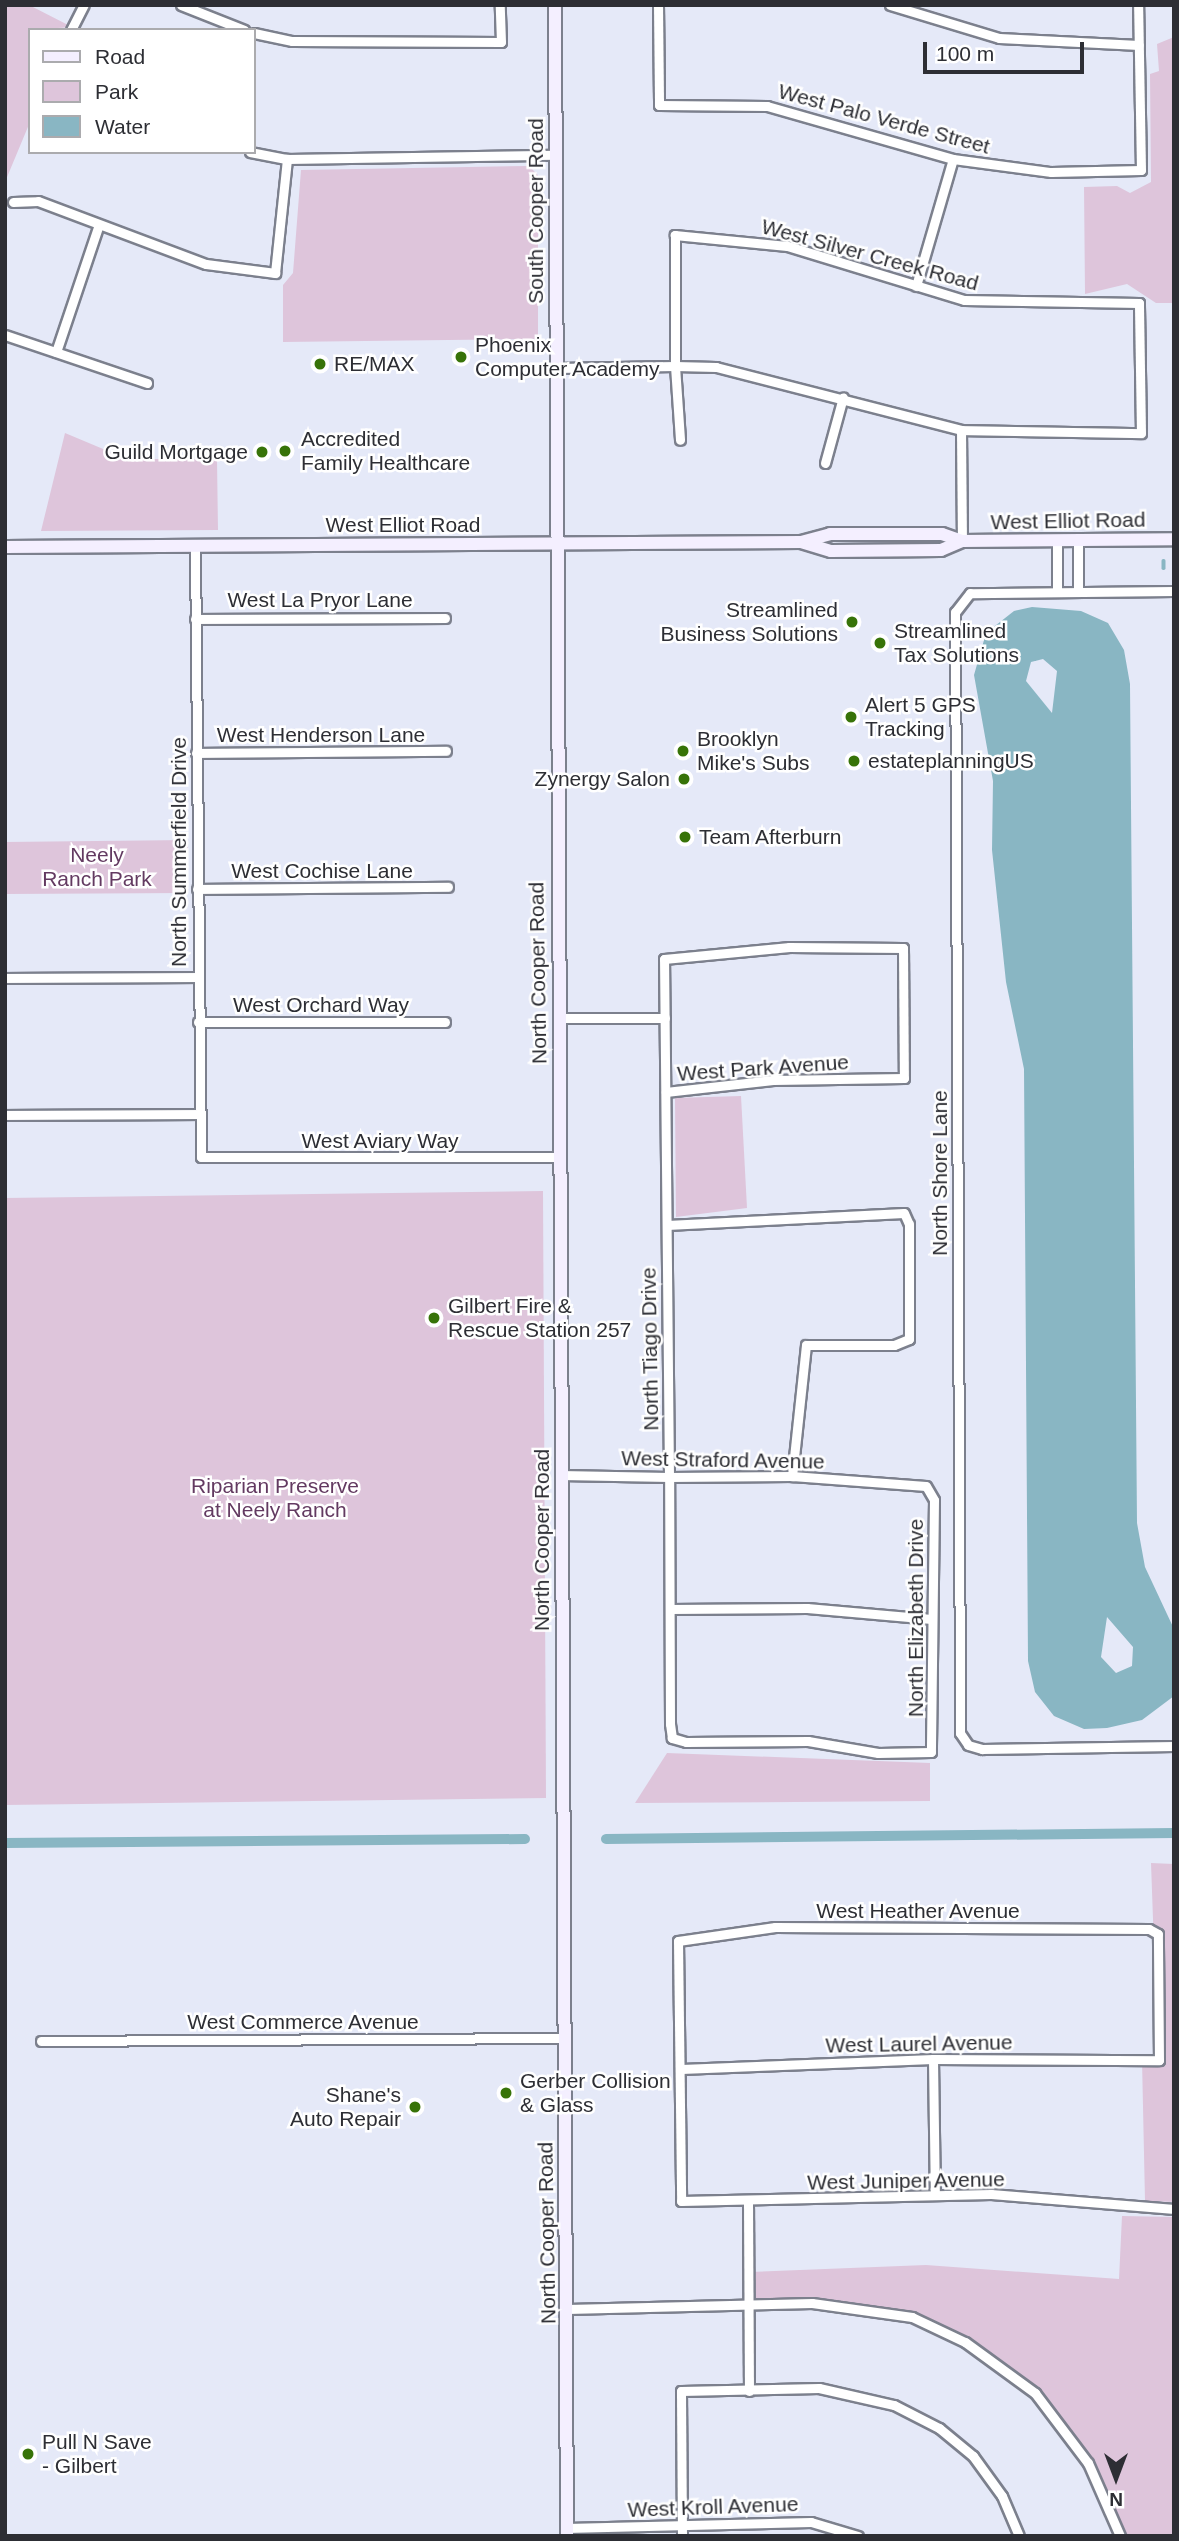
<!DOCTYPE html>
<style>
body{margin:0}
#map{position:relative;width:1179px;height:2541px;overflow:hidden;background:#e5e9f8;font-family:Helvetica,sans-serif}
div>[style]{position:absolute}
.green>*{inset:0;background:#dec5db}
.water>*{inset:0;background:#89b6c3}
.stream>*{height:3.5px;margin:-1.75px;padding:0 1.75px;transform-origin:1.75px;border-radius:1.75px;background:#89b6c3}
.canal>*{height:10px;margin:-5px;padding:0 5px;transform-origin:5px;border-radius:5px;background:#89b6c3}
.roads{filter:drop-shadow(2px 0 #7c808d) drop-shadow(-2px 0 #7c808d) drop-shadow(0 2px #7c808d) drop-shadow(0 -2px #7c808d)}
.minor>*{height:9px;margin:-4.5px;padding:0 4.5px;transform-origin:4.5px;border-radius:4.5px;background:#fff}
.secondary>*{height:12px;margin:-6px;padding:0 6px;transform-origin:6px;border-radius:6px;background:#f4efff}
.dots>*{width:19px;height:19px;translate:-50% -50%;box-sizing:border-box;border:4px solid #fff;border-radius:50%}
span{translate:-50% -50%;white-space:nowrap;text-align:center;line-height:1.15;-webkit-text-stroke:5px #fff;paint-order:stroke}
.street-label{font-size:21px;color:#2d2e34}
.poi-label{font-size:21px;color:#2d2e34}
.left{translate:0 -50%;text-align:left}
.right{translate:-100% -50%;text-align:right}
.park-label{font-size:21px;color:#633a61}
.frame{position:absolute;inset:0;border:7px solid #2d2e34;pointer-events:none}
.legend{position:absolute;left:28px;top:28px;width:228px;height:126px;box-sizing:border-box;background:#fff;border:2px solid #ababae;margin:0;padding:9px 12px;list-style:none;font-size:21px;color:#2d2e34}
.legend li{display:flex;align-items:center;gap:14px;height:35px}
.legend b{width:35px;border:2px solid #ababae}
.north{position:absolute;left:1081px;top:2443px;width:70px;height:70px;-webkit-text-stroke:5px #fff;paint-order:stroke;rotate:180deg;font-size:19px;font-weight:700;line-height:28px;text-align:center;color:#2d2e34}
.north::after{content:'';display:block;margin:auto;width:24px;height:32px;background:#2d2e34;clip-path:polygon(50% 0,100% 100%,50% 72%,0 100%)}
.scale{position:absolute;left:923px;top:42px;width:161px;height:32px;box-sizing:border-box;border:4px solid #2d2e34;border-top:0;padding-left:9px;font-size:21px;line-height:24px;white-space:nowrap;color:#2d2e34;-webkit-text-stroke:5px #fff;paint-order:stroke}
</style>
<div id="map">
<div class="green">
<i style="clip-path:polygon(5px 5px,29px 5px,72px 27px,30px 30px,30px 122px,5px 182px)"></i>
<i style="clip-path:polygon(1174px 37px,1174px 303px,1156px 303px,1127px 284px,1085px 294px,1084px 187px,1117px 186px,1130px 193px,1151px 182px,1150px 74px,1159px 71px,1157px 44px)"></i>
<i style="clip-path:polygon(529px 166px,538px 175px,538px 339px,283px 342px,283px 285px,293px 273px,301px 170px)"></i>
<i style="clip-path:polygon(65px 433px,127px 459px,217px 459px,218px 530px,41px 531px)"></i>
<i style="clip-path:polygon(188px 840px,188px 893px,5px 894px,5px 842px)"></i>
<i style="clip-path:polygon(741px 1096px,747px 1208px,676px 1217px,675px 1098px)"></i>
<i style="clip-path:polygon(543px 1191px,546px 1798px,5px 1805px,5px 1198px)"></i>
<i style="clip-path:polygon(667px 1753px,930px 1763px,930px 1801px,635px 1803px)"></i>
<i style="clip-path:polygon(1151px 1863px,1174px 1864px,1174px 2202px,1145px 2201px,1142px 2060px,1158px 2060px)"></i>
<i style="clip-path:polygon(1122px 2216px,1174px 2217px,1174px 2536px,1120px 2536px,1063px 2424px,1001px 2365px,915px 2318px,868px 2307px,749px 2306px,749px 2272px,926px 2265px,1119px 2279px)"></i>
</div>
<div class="water">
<i style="clip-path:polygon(evenodd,1032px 607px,1081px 611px,1108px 623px,1124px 650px,1130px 684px,1137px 1523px,1145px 1567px,1174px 1629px,1174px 1696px,1142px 1720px,1107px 1728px,1084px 1729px,1054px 1716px,1035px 1692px,1028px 1661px,1024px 1069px,1006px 982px,992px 850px,993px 781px,974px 675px,986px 633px,1014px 611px,1032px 607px,1043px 659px,1057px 671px,1052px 713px,1026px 681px,1031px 662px,1043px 659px,1032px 607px,1107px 1617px,1133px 1647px,1132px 1666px,1116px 1673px,1101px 1657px,1107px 1617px)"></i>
</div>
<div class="stream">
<i style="left:1164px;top:561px;width:7px;rotate:90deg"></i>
</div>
<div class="canal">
<i style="left:606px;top:1839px;width:568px;rotate:-0.61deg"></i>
<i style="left:5px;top:1843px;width:520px;rotate:-0.44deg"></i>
</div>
<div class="roads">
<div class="minor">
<i style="left:181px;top:5px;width:68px;rotate:21.6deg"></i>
<i style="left:658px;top:5px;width:100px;rotate:89.4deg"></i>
<i style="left:659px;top:105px;width:108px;rotate:0.5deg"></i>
<i style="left:767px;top:106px;width:193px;rotate:15.9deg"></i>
<i style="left:953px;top:159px;width:99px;rotate:7.6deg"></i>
<i style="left:1051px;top:172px;width:90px;rotate:-1.3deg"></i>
<i style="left:1141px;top:170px;width:165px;rotate:-91deg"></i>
<i style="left:890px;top:5px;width:114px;rotate:16.8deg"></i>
<i style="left:999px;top:38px;width:140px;rotate:2.9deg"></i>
<i style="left:71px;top:30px;width:28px;rotate:-63deg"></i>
<i style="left:254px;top:33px;width:39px;rotate:12deg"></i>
<i style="left:292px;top:41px;width:209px;rotate:0.3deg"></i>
<i style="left:501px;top:42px;width:37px;rotate:-92deg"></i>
<i style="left:250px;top:152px;width:38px;rotate:11deg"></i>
<i style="left:287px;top:159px;width:268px;rotate:-0.9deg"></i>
<i style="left:13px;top:202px;width:25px;rotate:-2deg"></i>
<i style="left:38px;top:201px;width:179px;rotate:20.6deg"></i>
<i style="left:206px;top:264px;width:70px;rotate:7.4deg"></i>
<i style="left:275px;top:273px;width:115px;rotate:-84deg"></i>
<i style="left:916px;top:286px;width:132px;rotate:-73.8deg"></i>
<i style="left:5px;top:335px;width:150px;rotate:18.7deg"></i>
<i style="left:56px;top:352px;width:132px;rotate:-71.4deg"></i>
<i style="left:557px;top:368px;width:118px;rotate:-1deg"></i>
<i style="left:675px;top:366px;width:41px;rotate:1.4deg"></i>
<i style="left:716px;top:367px;width:253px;rotate:14.4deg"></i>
<i style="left:961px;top:430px;width:180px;rotate:1deg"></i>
<i style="left:1141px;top:433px;width:130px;rotate:-90.9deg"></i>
<i style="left:1139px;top:303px;width:175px;rotate:-179deg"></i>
<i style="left:964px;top:300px;width:185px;rotate:-163deg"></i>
<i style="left:787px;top:246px;width:113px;rotate:-174.4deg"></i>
<i style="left:675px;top:235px;width:131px;rotate:90deg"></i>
<i style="left:675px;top:366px;width:74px;rotate:86.1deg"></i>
<i style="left:961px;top:430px;width:111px;rotate:89.5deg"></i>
<i style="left:825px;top:463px;width:68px;rotate:-74.7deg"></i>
<i style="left:1057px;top:540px;width:52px;rotate:90deg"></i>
<i style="left:195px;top:546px;width:611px;rotate:89.44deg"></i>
<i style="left:201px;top:1157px;width:358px"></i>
<i style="left:1174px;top:591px;width:204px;rotate:179.4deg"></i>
<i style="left:970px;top:593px;width:24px;rotate:128deg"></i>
<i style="left:955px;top:612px;width:1121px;rotate:89.74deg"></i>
<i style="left:960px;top:1733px;width:14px;rotate:56deg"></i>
<i style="left:968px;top:1745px;width:15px;rotate:16deg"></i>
<i style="left:982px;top:1749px;width:192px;rotate:-0.9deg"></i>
<i style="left:1078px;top:592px;width:52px;rotate:-90deg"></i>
<i style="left:195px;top:619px;width:250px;rotate:-0.2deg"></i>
<i style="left:196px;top:753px;width:250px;rotate:-0.5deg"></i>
<i style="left:197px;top:889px;width:251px;rotate:-0.5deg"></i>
<i style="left:5px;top:978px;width:192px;rotate:-0.3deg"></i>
<i style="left:559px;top:1018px;width:106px"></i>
<i style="left:198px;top:1022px;width:247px"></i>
<i style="left:5px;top:1115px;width:193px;rotate:-0.3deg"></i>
<i style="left:667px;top:1225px;width:237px;rotate:-2.9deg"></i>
<i style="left:904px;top:1213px;width:12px;rotate:66deg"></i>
<i style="left:909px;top:1224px;width:115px;rotate:90deg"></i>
<i style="left:909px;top:1339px;width:16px;rotate:158deg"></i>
<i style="left:894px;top:1345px;width:88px;rotate:180deg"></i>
<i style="left:806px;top:1345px;width:132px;rotate:96.1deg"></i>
<i style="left:560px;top:1475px;width:109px;rotate:1.1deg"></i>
<i style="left:669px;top:1477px;width:123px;rotate:-0.5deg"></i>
<i style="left:792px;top:1476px;width:134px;rotate:4.3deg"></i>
<i style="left:926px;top:1486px;width:16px;rotate:60deg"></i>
<i style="left:934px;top:1500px;width:252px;rotate:90.7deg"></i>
<i style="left:931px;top:1752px;width:53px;rotate:178.9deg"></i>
<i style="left:878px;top:1753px;width:71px;rotate:-170.3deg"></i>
<i style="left:808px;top:1741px;width:122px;rotate:179.5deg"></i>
<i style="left:686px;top:1742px;width:15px;rotate:-164deg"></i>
<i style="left:672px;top:1738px;width:14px;rotate:-98deg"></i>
<i style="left:670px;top:1724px;width:247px;rotate:-90.2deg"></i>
<i style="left:669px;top:1477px;width:518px;rotate:-90.55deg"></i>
<i style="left:664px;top:959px;width:126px;rotate:-5.5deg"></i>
<i style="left:789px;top:947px;width:114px;rotate:0.5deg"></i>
<i style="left:903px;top:948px;width:130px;rotate:89.6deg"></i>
<i style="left:904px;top:1078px;width:131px;rotate:179.1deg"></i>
<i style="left:773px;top:1080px;width:108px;rotate:173.6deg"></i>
<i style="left:670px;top:1609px;width:137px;rotate:-0.4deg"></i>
<i style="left:807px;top:1608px;width:125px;rotate:5deg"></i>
<i style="left:41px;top:2041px;width:523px;rotate:-0.33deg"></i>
<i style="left:933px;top:2059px;width:135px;rotate:89.2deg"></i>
<i style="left:681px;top:2069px;width:252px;rotate:-2.3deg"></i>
<i style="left:933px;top:2059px;width:226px;rotate:0.3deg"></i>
<i style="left:1159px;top:2060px;width:126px;rotate:-90.5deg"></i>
<i style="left:1158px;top:1934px;width:10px;rotate:-151deg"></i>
<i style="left:1149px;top:1929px;width:374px;rotate:-179.7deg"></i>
<i style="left:775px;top:1927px;width:98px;rotate:171.8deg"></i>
<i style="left:678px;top:1941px;width:260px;rotate:89.3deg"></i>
<i style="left:681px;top:2201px;width:310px;rotate:-1.3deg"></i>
<i style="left:991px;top:2194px;width:184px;rotate:4.7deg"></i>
<i style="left:748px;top:2201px;width:190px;rotate:89.7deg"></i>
<i style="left:567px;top:2309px;width:245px;rotate:-1.4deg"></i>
<i style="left:812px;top:2303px;width:101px;rotate:8deg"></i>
<i style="left:912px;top:2317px;width:59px;rotate:25.3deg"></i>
<i style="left:965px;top:2342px;width:87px;rotate:36.1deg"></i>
<i style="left:1035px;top:2393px;width:88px;rotate:52.9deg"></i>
<i style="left:1088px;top:2463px;width:80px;rotate:66.3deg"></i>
<i style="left:566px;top:2528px;width:245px;rotate:-1.4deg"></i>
<i style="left:811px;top:2522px;width:49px;rotate:16.6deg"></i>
<i style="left:682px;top:2536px;width:145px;rotate:-90.4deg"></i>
<i style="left:681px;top:2391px;width:138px;rotate:-1.2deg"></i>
<i style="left:819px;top:2388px;width:77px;rotate:12.8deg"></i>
<i style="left:894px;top:2405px;width:51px;rotate:27.1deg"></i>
<i style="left:939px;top:2428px;width:44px;rotate:39.5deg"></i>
<i style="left:973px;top:2456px;width:49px;rotate:54.1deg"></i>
<i style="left:1002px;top:2496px;width:43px;rotate:67deg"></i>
</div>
<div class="secondary">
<i style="left:555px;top:5px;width:2531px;rotate:89.73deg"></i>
<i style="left:801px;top:542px;width:31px;rotate:17deg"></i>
<i style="left:831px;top:551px;width:110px;rotate:-0.5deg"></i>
<i style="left:941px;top:550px;width:23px;rotate:-23deg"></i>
<i style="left:5px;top:547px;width:796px;rotate:-0.36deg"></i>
<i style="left:801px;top:542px;width:30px;rotate:-15deg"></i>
<i style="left:830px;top:534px;width:112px"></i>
<i style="left:942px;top:534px;width:21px;rotate:19deg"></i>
<i style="left:962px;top:541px;width:212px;rotate:-0.5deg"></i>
</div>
</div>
<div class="dots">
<i style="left:461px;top:357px;background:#377308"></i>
<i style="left:320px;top:364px;background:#377308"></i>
<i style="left:285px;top:451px;background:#377308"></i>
<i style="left:262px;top:452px;background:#377308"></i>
<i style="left:852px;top:622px;background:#377308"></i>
<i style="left:880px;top:643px;background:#377308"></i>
<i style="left:851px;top:717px;background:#377308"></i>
<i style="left:683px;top:751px;background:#377308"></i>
<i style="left:854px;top:761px;background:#377308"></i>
<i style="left:684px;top:779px;background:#377308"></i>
<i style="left:685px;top:837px;background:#377308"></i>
<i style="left:434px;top:1318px;background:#377308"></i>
<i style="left:506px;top:2093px;background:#377308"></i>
<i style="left:415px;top:2107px;background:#377308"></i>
<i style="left:28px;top:2454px;background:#377308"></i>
</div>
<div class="street-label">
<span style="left:884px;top:119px;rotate:15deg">West Palo Verde Street</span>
<span style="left:536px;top:211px;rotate:-90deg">South Cooper Road</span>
<span style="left:870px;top:255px;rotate:15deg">West Silver Creek Road</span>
<span style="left:1068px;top:521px;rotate:-1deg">West Elliot Road</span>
<span style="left:403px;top:525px">West Elliot Road</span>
<span style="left:320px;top:600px">West La Pryor Lane</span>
<span style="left:321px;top:735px">West Henderson Lane</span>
<span style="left:179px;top:852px;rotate:-90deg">North Summerfield Drive</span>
<span style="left:322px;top:871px">West Cochise Lane</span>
<span style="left:538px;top:973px;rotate:-91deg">North Cooper Road</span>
<span style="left:321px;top:1005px">West Orchard Way</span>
<span style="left:763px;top:1068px;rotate:-4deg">West Park Avenue</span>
<span style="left:380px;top:1141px">West Aviary Way</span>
<span style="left:940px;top:1173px;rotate:-90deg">North Shore Lane</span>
<span style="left:650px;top:1349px;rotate:-91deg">North Tiago Drive</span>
<span style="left:723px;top:1460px;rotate:1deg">West Straford Avenue</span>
<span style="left:542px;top:1540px;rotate:-90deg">North Cooper Road</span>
<span style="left:916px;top:1618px;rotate:-90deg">North Elizabeth Drive</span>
<span style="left:918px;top:1911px">West Heather Avenue</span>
<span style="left:303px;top:2022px">West Commerce Avenue</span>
<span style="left:919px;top:2044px;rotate:-1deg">West Laurel Avenue</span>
<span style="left:906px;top:2181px;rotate:-1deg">West Juniper Avenue</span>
<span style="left:547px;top:2233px;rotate:-91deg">North Cooper Road</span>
<span style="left:713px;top:2507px;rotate:-2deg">West Kroll Avenue</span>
</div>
<div class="poi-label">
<span class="left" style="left:475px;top:357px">Phoenix<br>Computer Academy</span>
<span class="left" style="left:334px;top:364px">RE/MAX</span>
<span class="left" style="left:301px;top:451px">Accredited<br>Family Healthcare</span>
<span class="right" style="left:248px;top:452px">Guild Mortgage</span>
<span class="right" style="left:838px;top:622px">Streamlined<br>Business Solutions</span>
<span class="left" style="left:894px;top:643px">Streamlined<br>Tax Solutions</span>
<span class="left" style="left:865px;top:717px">Alert 5 GPS<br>Tracking</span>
<span class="left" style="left:697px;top:751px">Brooklyn<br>Mike's Subs</span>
<span class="left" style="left:868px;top:761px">estateplanningUS</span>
<span class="right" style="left:670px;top:779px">Zynergy Salon</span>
<span class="left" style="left:699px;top:837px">Team Afterburn</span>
<span class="left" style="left:448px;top:1318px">Gilbert Fire &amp;<br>Rescue Station 257</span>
<span class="left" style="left:520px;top:2093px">Gerber Collision<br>&amp; Glass</span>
<span class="right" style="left:401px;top:2107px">Shane's<br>Auto Repair</span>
<span class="left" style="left:42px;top:2454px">Pull N Save<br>- Gilbert</span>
</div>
<div class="park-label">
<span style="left:97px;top:867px">Neely<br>Ranch Park</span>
<span style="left:275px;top:1498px">Riparian Preserve<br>at Neely Ranch</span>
</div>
<div class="frame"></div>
<ul class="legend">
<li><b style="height:9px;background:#f4efff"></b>Road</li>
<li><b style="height:19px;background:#dec5db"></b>Park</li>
<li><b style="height:19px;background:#89b6c3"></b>Water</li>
</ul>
<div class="north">N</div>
<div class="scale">100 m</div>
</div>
